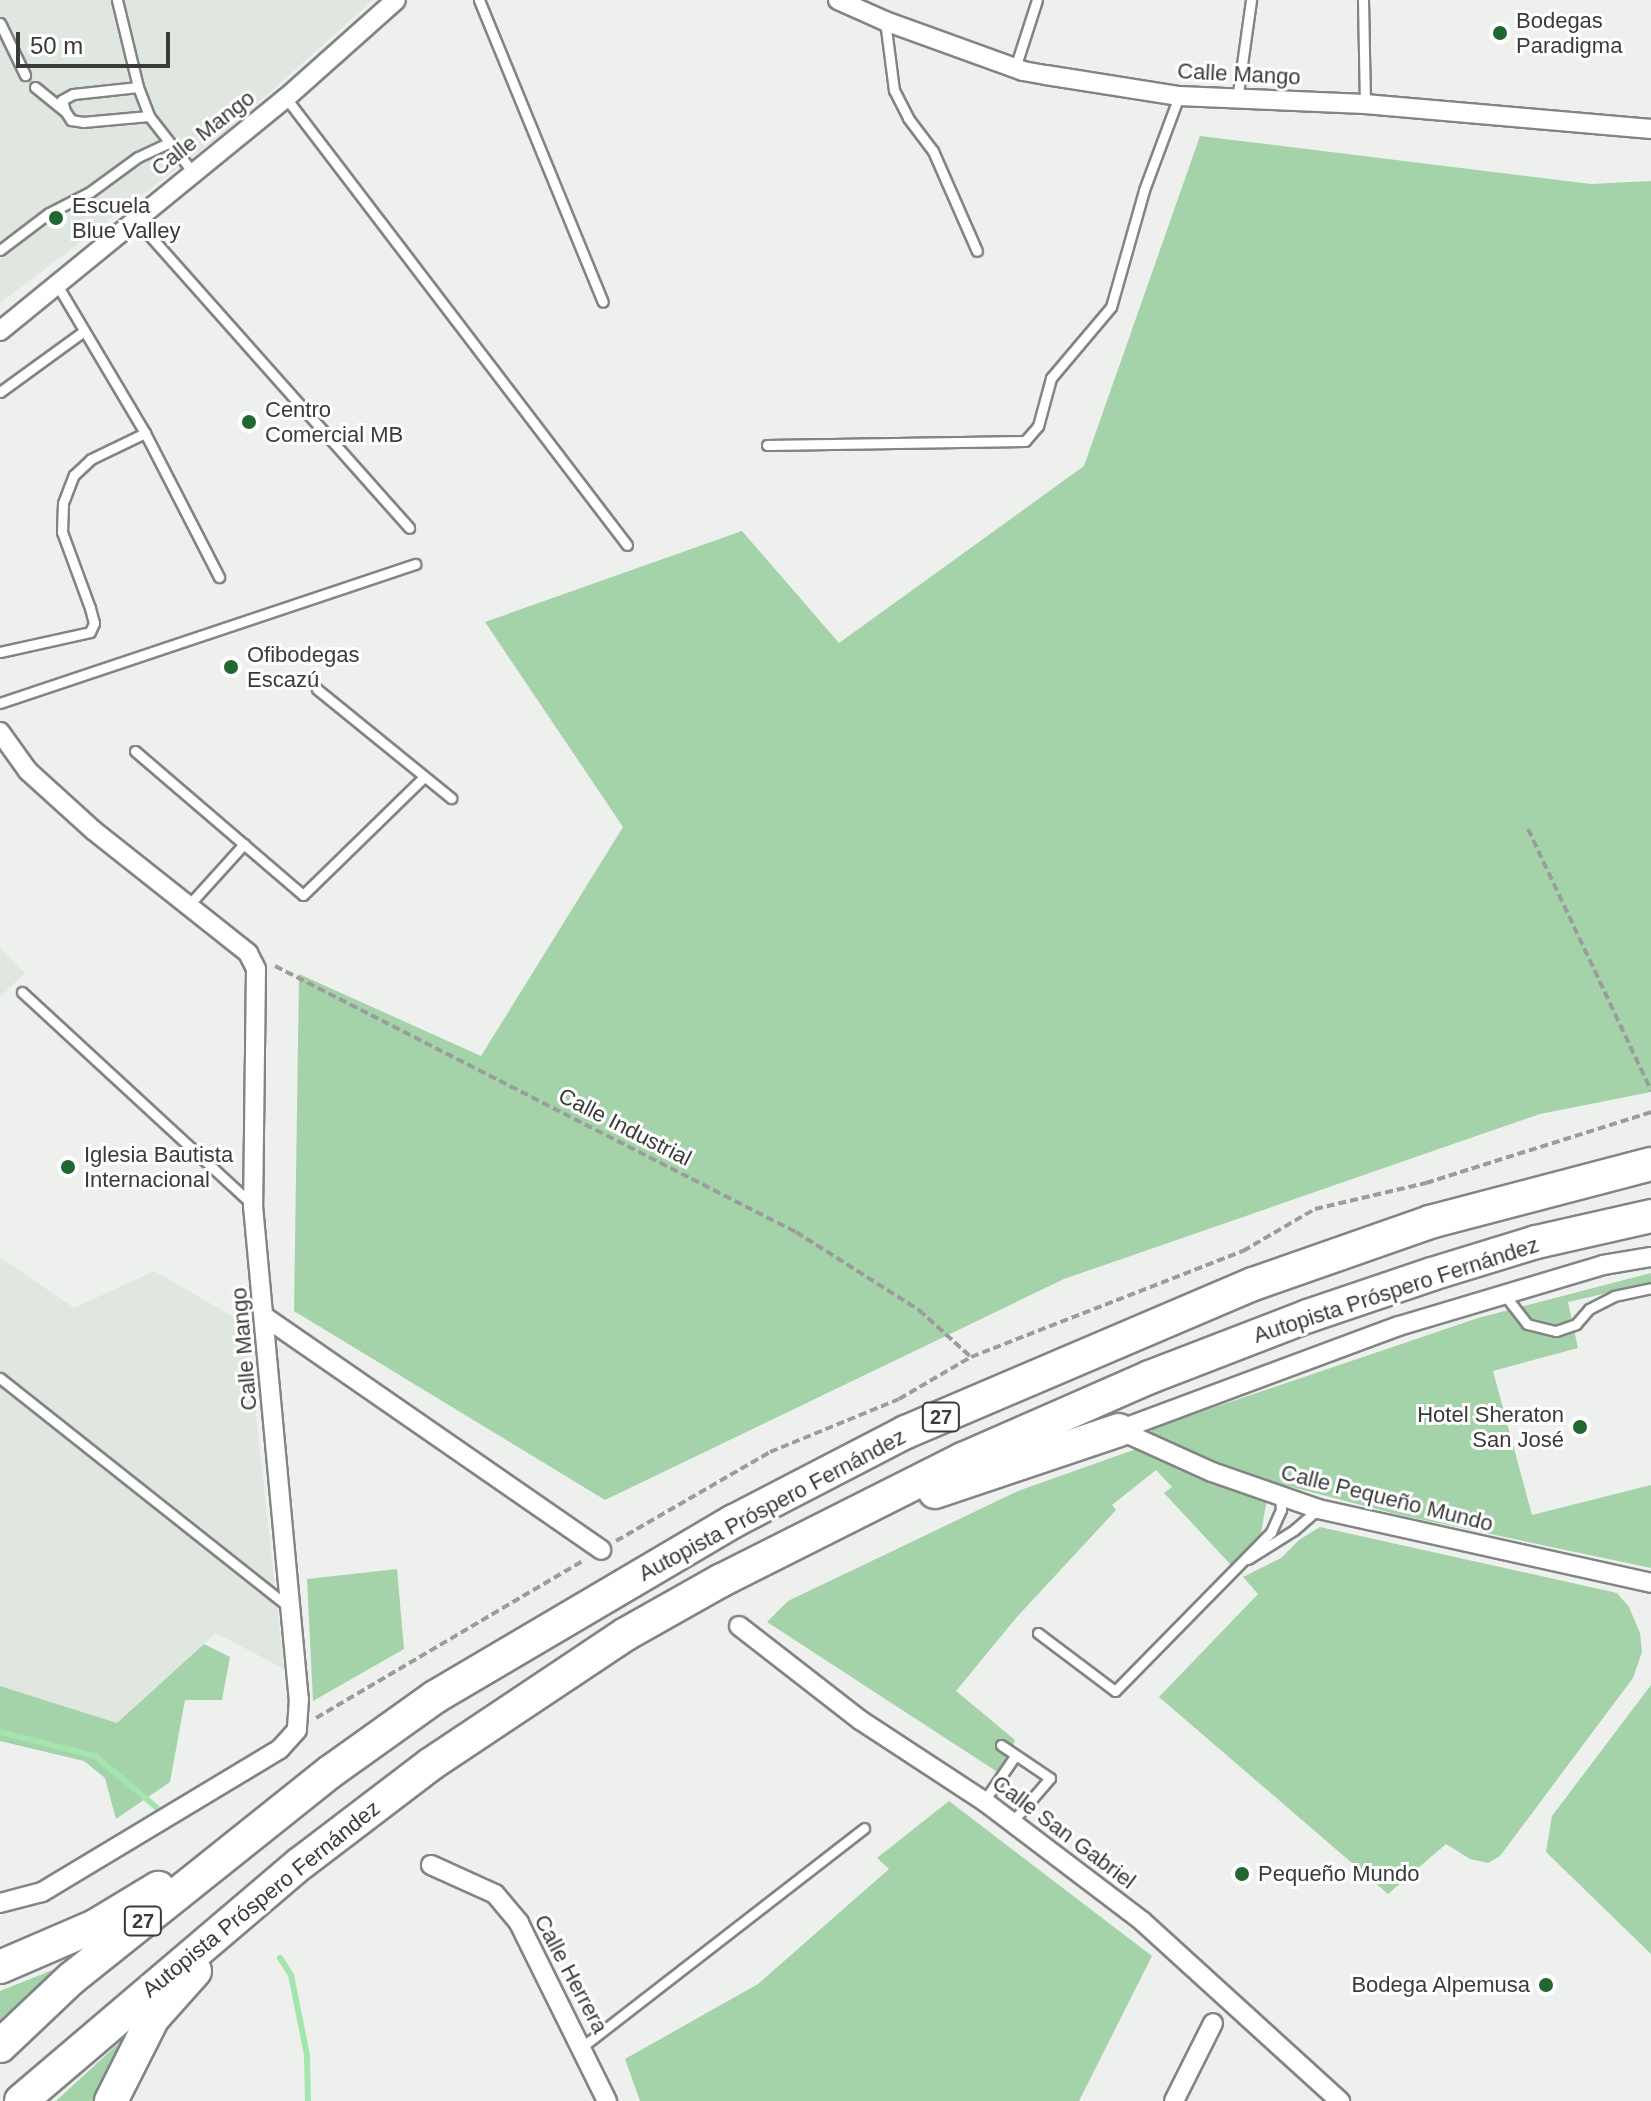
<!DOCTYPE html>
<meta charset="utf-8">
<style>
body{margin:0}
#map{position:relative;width:1651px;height:2101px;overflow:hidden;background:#eef0ee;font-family:Arial,sans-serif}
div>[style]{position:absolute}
.built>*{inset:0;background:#dfe7e0}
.green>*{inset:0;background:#a4d3aa}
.stream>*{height:6px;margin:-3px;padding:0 3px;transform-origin:3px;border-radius:3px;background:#a4e5ad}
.path>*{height:4px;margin-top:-2px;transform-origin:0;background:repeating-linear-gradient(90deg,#9b9d9b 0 8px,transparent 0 12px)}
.roads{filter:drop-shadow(2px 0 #828583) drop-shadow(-2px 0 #828583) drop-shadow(0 2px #828583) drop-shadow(0 -2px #828583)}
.lane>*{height:9px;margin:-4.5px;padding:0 4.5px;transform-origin:4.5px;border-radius:4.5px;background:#fff}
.street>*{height:18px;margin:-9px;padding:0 9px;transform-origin:9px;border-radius:9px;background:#fff}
.highway>*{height:32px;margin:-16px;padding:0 16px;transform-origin:16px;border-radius:16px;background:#fff}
.dots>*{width:22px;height:22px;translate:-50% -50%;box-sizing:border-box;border:4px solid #fff;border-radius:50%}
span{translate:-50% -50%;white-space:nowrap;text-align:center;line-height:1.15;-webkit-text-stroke:6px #fff;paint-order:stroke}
.shield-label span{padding:2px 6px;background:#fff;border:2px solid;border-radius:6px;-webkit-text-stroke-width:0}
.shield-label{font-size:20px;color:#393a39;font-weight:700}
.poi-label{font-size:22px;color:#393a39}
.left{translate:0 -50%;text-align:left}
.right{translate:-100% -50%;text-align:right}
.street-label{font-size:22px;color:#393a39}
.scale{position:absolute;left:16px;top:32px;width:154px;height:36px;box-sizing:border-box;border:4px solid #393a39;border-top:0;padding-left:10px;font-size:24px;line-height:28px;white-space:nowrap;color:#393a39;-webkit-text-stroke:6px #fff;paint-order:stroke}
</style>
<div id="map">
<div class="built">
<i style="clip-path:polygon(0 0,373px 0,225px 132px,0 303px)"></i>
<i style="clip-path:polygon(0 948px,25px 973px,0 997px)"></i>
<i style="clip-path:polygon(0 1257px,74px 1308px,154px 1271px,246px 1324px,284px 1669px,216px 1633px,117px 1723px,0 1686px)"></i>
</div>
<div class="green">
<i style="clip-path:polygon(1200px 136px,1591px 184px,1651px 181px,1651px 1092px,1540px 1114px,1064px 1279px,605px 1500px,294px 1311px,299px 974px,481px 1056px,623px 827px,485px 622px,742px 531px,839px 643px,1084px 466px)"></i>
<i style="clip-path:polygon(1651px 1273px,1651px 1283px,1568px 1302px,1578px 1348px,1493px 1371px,1532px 1515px,1651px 1485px,1651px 1568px,1400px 1515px,1245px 1475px,1197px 1459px,1156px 1438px,1150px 1429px,1478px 1318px)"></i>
<i style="clip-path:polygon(1139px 1448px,1212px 1482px,1267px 1498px,1261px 1534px,1231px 1565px,1164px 1493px,1172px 1487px,1156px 1470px,1112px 1505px,1116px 1510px,1016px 1618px,956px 1691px,1015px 1740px,1002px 1775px,767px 1622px,788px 1601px,1018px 1491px)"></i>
<i style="clip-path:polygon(1320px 1527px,1617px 1593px,1629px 1607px,1640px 1633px,1642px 1652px,1633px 1678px,1500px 1856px,1488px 1863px,1470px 1859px,1446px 1844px,1388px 1894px,1159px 1697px,1258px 1594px,1243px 1577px,1281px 1558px,1299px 1540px)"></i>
<i style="clip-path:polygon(397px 1569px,404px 1649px,313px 1701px,307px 1579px)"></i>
<i style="clip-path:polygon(204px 1644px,230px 1657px,222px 1700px,185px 1700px,170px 1782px,116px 1819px,105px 1778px,84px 1761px,0 1741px,0 1686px,117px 1723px)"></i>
<i style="clip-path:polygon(1651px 1685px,1651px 1954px,1546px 1852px,1552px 1816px)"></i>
<i style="clip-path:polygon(949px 1801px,1152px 1956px,1079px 2101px,640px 2101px,625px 2059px,758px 1984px,889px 1869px,877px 1858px)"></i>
<i style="clip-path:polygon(55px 1969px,0 2020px,0 1991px)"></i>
<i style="clip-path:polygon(132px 2031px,98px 2101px,56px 2101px)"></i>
</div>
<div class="stream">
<i style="left:0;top:1732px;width:98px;rotate:14.2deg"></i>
<i style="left:95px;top:1756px;width:80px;rotate:39.9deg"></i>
<i style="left:280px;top:1958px;width:20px;rotate:57deg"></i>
<i style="left:291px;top:1975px;width:82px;rotate:78.7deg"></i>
<i style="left:307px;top:2055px;width:46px;rotate:88.8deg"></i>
</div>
<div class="path">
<i style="left:1528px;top:829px;width:289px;rotate:64.8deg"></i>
<i style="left:275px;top:966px;width:585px;rotate:27.05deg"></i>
<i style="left:796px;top:1232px;width:146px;rotate:32.4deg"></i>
<i style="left:919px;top:1310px;width:70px;rotate:42.1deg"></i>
<i style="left:616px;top:1541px;width:178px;rotate:-30deg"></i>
<i style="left:770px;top:1452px;width:139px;rotate:-22.3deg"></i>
<i style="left:899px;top:1399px;width:83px;rotate:-30.3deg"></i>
<i style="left:971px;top:1357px;width:292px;rotate:-21.3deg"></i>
<i style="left:1243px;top:1251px;width:83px;rotate:-30.3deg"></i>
<i style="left:1315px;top:1209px;width:114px;rotate:-13.2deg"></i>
<i style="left:1426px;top:1183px;width:236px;rotate:-17.5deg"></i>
<i style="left:316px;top:1718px;width:311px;rotate:-30.5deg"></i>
</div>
<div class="roads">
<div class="lane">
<i style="left:117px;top:0;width:89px;rotate:76.4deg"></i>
<i style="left:138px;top:87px;width:31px;rotate:69deg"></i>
<i style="left:149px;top:116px;width:70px;rotate:52deg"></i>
<i style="left:479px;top:0;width:326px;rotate:67.7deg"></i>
<i style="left:1363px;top:0;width:104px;rotate:88.9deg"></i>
<i style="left:885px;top:21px;width:70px;rotate:82.6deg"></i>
<i style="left:894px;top:90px;width:31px;rotate:63deg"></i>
<i style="left:908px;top:118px;width:41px;rotate:52.9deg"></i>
<i style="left:933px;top:151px;width:109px;rotate:66.3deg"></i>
<i style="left:0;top:23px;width:58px;rotate:64.3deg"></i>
<i style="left:1015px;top:68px;width:71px;rotate:-72.1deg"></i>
<i style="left:35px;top:87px;width:38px;rotate:39deg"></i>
<i style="left:138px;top:87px;width:65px;rotate:173.9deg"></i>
<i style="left:73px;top:94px;width:13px;rotate:151deg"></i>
<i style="left:62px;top:100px;width:11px;rotate:75deg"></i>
<i style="left:65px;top:111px;width:11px;rotate:56deg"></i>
<i style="left:71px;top:120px;width:12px;rotate:9deg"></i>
<i style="left:83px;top:122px;width:66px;rotate:-5.2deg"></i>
<i style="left:286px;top:98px;width:562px;rotate:52.66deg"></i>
<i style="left:1237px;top:100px;width:101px;rotate:-82deg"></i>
<i style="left:135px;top:219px;width:413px;rotate:48.4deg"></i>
<i style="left:0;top:250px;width:61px;rotate:-37.1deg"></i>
<i style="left:49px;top:213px;width:46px;rotate:-27.1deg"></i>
<i style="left:90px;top:192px;width:59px;rotate:-36.1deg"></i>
<i style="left:138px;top:157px;width:33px;rotate:-25deg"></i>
<i style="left:56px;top:283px;width:174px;rotate:59.3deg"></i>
<i style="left:145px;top:433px;width:162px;rotate:62.8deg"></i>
<i style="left:0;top:392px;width:104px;rotate:-36deg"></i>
<i style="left:767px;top:445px;width:258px;rotate:-0.9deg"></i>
<i style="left:1025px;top:441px;width:20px;rotate:-49deg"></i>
<i style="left:1038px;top:426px;width:50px;rotate:-74.8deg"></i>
<i style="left:1051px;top:378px;width:93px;rotate:-49.8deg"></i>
<i style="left:1111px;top:307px;width:122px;rotate:-74.2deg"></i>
<i style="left:1144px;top:190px;width:100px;rotate:-69.6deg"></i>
<i style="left:0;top:652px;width:92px;rotate:-12.5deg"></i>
<i style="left:90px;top:632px;width:10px;rotate:-66deg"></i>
<i style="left:94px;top:623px;width:16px;rotate:-105deg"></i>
<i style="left:90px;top:608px;width:81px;rotate:-110.2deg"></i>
<i style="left:62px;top:532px;width:29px;rotate:-88deg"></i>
<i style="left:63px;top:503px;width:30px;rotate:-69deg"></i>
<i style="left:74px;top:475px;width:23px;rotate:-43deg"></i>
<i style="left:91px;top:459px;width:60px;rotate:-25.7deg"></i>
<i style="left:317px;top:689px;width:173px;rotate:39.1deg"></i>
<i style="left:0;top:703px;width:438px;rotate:-18.5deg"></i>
<i style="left:135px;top:751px;width:221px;rotate:40.6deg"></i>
<i style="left:303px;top:895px;width:169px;rotate:-44.3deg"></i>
<i style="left:187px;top:907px;width:85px;rotate:-47.9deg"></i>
<i style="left:22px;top:992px;width:313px;rotate:42.7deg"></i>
<i style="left:1503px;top:1293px;width:39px;rotate:52deg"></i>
<i style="left:1527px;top:1324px;width:30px;rotate:14deg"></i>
<i style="left:1556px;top:1331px;width:21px;rotate:-19deg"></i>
<i style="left:1576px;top:1324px;width:20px;rotate:-49deg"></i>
<i style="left:1589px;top:1309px;width:28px;rotate:-27deg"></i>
<i style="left:1614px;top:1296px;width:38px;rotate:-12deg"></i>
<i style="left:0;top:1378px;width:369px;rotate:38.4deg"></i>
<i style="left:1248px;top:1559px;width:54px;rotate:-32.2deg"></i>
<i style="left:1294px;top:1530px;width:30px;rotate:-41deg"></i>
<i style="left:1038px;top:1633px;width:96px;rotate:37deg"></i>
<i style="left:1115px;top:1691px;width:223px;rotate:-45.5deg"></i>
<i style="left:1271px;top:1532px;width:24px;rotate:-66deg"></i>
<i style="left:1281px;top:1510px;width:14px;rotate:-94deg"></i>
<i style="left:1001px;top:1745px;width:59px;rotate:34deg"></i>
<i style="left:1050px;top:1778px;width:58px;rotate:130.8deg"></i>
<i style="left:984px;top:1801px;width:55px;rotate:-55.4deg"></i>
<i style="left:582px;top:2047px;width:357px;rotate:-37.8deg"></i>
</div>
<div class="street">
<i style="left:838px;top:0;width:51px;rotate:24.1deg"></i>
<i style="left:885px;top:21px;width:147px;rotate:19.9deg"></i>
<i style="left:1023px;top:71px;width:23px;rotate:10deg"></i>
<i style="left:1046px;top:75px;width:135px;rotate:9deg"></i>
<i style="left:1179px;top:96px;width:186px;rotate:2.5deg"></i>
<i style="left:1365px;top:104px;width:287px;rotate:5deg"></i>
<i style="left:0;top:331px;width:369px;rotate:-39.2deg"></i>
<i style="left:286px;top:98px;width:147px;rotate:-41.7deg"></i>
<i style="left:0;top:732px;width:48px;rotate:54.3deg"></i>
<i style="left:28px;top:771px;width:88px;rotate:42.2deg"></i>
<i style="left:93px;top:830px;width:198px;rotate:38.4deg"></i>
<i style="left:248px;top:953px;width:18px;rotate:63deg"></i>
<i style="left:256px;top:969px;width:237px;rotate:90.7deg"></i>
<i style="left:253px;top:1206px;width:495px;rotate:84.7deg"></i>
<i style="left:299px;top:1699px;width:31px;rotate:94deg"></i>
<i style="left:297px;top:1730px;width:25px;rotate:132deg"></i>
<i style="left:280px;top:1749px;width:278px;rotate:149deg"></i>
<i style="left:42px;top:1892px;width:43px;rotate:165.3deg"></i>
<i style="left:265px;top:1317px;width:409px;rotate:34.7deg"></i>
<i style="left:1119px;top:1430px;width:299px;rotate:-20.4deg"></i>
<i style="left:1399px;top:1326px;width:213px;rotate:-16.6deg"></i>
<i style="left:1603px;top:1265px;width:49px;rotate:-9.5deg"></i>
<i style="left:1119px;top:1430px;width:102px;rotate:24.3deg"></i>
<i style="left:1212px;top:1472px;width:112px;rotate:19.2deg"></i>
<i style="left:1318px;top:1509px;width:341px;rotate:12.5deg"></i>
<i style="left:739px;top:1626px;width:153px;rotate:37.8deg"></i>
<i style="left:860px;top:1720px;width:148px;rotate:33.2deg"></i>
<i style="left:984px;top:1801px;width:198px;rotate:37.2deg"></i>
<i style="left:1142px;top:1921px;width:268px;rotate:42.3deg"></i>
<i style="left:431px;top:1865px;width:70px;rotate:24.4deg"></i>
<i style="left:495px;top:1894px;width:38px;rotate:50deg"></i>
<i style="left:519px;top:1923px;width:199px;rotate:63.7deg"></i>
<i style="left:1174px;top:2101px;width:87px;rotate:-63.4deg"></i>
</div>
<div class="highway">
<i style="left:935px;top:1492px;width:194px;rotate:-18.6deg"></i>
<i style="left:0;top:1967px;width:103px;rotate:-23.3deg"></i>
<i style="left:95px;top:1926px;width:74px;rotate:-31.1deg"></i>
<i style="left:0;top:2046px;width:99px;rotate:-43.4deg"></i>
<i style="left:72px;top:1978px;width:330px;rotate:-38.6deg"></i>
<i style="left:330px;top:1772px;width:129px;rotate:-35.5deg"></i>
<i style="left:435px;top:1697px;width:347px;rotate:-30.5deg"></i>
<i style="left:734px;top:1521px;width:194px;rotate:-27.4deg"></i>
<i style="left:906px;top:1432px;width:377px;rotate:-23.1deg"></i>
<i style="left:1253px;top:1284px;width:188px;rotate:-19.3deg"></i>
<i style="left:1430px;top:1222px;width:228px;rotate:-14.7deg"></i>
<i style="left:21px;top:2101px;width:367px;rotate:-40.4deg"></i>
<i style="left:301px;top:1863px;width:163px;rotate:-37.3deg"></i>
<i style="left:431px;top:1764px;width:234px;rotate:-33.7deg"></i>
<i style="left:626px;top:1634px;width:110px;rotate:-29.4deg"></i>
<i style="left:722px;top:1580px;width:270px;rotate:-26.7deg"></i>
<i style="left:963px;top:1459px;width:204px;rotate:-23.7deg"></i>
<i style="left:1150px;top:1377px;width:169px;rotate:-21.1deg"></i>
<i style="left:1308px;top:1316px;width:131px;rotate:-18.7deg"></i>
<i style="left:1432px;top:1274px;width:109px;rotate:-17.1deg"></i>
<i style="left:1536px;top:1242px;width:118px;rotate:-12.7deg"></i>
<i style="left:111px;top:2101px;width:93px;rotate:-63.2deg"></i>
<i style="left:153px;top:2018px;width:63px;rotate:-48.2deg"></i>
</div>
</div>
<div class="dots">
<i style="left:1500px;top:33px;background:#226632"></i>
<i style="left:56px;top:218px;background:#226632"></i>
<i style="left:249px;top:422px;background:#226632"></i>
<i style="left:231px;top:667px;background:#226632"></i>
<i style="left:68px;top:1167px;background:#226632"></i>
<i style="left:1580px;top:1427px;background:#226632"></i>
<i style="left:1242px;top:1874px;background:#226632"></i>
<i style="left:1546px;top:1985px;background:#226632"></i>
</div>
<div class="shield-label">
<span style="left:941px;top:1417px">27</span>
<span style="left:143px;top:1921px">27</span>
</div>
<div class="poi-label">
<span class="left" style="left:1516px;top:33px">Bodegas<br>Paradigma</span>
<span class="left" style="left:72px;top:218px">Escuela<br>Blue Valley</span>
<span class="left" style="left:265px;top:422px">Centro<br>Comercial MB</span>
<span class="left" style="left:247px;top:667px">Ofibodegas<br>Escazú</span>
<span class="left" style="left:84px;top:1167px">Iglesia Bautista<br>Internacional</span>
<span class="right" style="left:1564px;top:1427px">Hotel Sheraton<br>San José</span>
<span class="left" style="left:1258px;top:1874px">Pequeño Mundo</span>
<span class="right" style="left:1530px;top:1985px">Bodega Alpemusa</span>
</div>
<div class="street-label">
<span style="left:1239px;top:74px;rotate:3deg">Calle Mango</span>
<span style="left:203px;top:133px;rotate:-38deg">Calle Mango</span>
<span style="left:625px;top:1127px;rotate:27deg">Calle Industrial</span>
<span style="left:1396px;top:1290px;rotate:-18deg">Autopista Próspero Fernández</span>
<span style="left:244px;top:1349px;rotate:-95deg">Calle Mango</span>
<span style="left:1387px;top:1498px;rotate:14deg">Calle Pequeño Mundo</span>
<span style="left:772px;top:1505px;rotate:-28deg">Autopista Próspero Fernández</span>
<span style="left:1064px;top:1832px;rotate:37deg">Calle San Gabriel</span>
<span style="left:261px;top:1899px;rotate:-39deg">Autopista Próspero Fernández</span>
<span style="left:571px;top:1974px;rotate:62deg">Calle Herrera</span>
</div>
<div class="scale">50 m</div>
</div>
